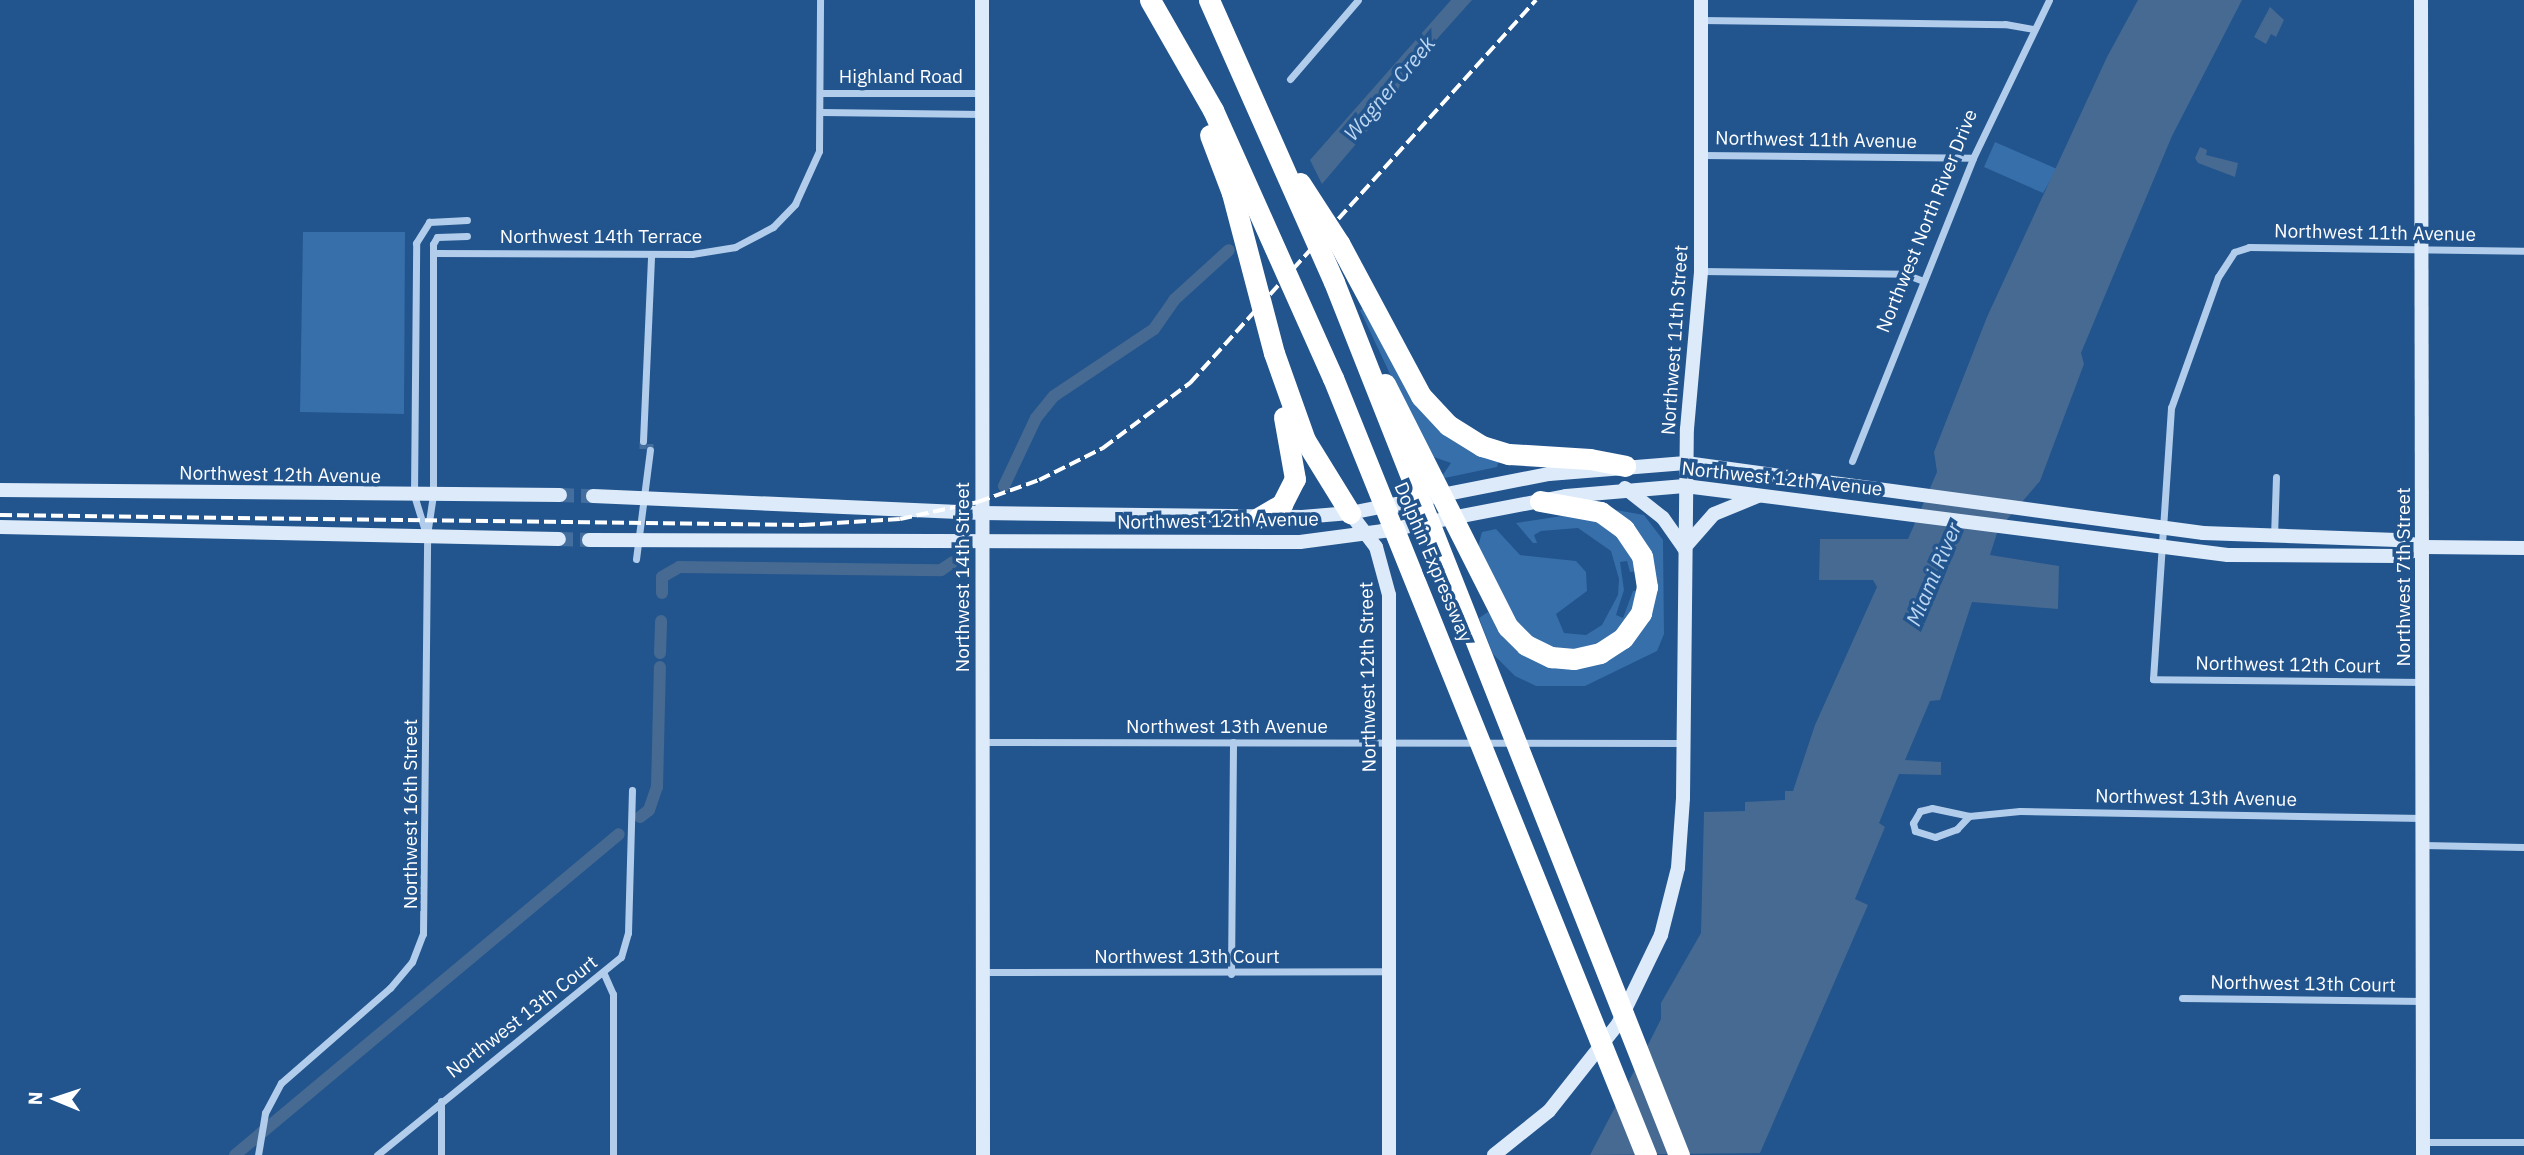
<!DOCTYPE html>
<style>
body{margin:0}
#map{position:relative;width:2524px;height:1155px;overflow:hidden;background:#22548d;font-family:"IBM Plex Sans",sans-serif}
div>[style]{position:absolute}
.green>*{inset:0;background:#366faa}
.water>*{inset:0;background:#466a92}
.canal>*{height:12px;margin:-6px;padding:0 6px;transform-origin:6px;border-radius:6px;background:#466a92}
.street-tunnel>*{height:7px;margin-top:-3.5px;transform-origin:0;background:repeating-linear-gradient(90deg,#436e9e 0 7px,transparent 0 10.5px)}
.secondary-tunnel>*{height:14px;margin-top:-7px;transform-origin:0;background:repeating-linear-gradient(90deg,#436e9e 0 14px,transparent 0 21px)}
.street>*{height:7px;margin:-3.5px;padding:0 3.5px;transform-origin:3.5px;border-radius:3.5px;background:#b1cdeb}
.secondary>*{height:14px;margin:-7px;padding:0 7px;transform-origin:7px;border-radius:7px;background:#dceaf9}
.highway>*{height:21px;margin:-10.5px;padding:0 10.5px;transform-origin:10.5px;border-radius:10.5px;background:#fff}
.rail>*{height:3.5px;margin-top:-1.75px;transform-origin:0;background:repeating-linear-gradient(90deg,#fff 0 12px,transparent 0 17px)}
span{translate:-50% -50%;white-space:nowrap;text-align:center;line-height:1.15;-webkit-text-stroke:7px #22548d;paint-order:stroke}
.street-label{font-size:19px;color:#fff}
.water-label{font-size:21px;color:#bdd7f2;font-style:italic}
.north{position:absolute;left:21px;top:1064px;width:70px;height:70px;-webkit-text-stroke:5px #22548d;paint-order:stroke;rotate:272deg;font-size:19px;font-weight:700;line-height:28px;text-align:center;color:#fff}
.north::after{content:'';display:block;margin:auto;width:24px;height:32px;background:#fff;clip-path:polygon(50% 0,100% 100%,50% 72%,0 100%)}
</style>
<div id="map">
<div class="green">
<i style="clip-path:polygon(1995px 142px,2057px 169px,2043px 193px,1984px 167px)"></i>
<i style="clip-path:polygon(303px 232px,405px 232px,404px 414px,300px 412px)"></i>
<i style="clip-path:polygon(1366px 307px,1410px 388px,1500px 457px,1497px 467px,1440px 479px,1451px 463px,1428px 455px,1360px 310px)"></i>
<i style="clip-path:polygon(1616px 510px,1644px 515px,1663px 540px,1664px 634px,1657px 651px,1585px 686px,1536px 686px,1515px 676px,1493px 654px,1479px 618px,1488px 612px,1496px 624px,1569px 667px,1649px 612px)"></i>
<i style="clip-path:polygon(1562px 516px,1609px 523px,1639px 571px,1630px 572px,1627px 561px,1620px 562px,1624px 590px,1616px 615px,1623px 618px,1633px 591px,1641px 590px,1638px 603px,1608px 642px,1569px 653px,1525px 635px,1476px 554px,1482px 532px,1496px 529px,1520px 555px,1576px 561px,1586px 572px,1587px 591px,1556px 614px,1564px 633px,1586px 635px,1602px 625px,1618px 595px,1619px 579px,1611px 551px,1578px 528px,1541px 531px,1534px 535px,1537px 543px,1533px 543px,1516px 523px)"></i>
</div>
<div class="water">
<i style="clip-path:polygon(1451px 0,1472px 0,1402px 78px,1396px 97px,1322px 184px,1310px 160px)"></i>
<i style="clip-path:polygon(2138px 0,2242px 0,2172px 136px,2106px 293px,2081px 353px,2084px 364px,2040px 481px,1998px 530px,1990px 555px,2059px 566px,2058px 609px,1972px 602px,1940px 700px,1930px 701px,1905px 760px,1941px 762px,1941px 775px,1899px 774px,1879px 823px,1885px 827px,1855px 899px,1868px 905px,1760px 1153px,1590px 1155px,1652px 1037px,1661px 1019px,1661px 1003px,1701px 933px,1704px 812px,1745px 811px,1745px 802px,1785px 800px,1785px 791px,1793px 791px,1815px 725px,1877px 587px,1873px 580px,1819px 580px,1820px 539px,1908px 539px,1937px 472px,1934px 452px,1987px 317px,2107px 57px)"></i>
<i style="clip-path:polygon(2270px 7px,2284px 20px,2276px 37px,2271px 34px,2266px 44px,2254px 37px)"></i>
<i style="clip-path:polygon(2200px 147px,2207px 150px,2206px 155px,2238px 163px,2235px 177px,2198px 163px,2195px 158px)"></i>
</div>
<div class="canal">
<i style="left:1004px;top:486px;width:75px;rotate:-64.8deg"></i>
<i style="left:1036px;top:418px;width:28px;rotate:-51deg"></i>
<i style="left:1054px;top:396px;width:120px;rotate:-33.8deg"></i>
<i style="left:1154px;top:329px;width:35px;rotate:-55deg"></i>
<i style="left:1174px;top:300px;width:74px;rotate:-42.3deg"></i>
<i style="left:662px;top:593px;width:16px;rotate:-90deg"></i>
<i style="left:662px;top:577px;width:20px;rotate:-30deg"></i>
<i style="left:679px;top:567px;width:262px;rotate:0.7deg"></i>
<i style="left:941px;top:570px;width:14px;rotate:-34deg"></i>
<i style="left:660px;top:653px;width:32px;rotate:-88deg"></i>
<i style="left:640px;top:817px;width:11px;rotate:-38deg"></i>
<i style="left:649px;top:810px;width:24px;rotate:-71deg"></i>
<i style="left:657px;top:787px;width:120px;rotate:-88.6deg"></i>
<i style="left:235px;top:1155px;width:500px;rotate:-39.89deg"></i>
</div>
<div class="street-tunnel">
<i style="left:643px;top:449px;width:8px;rotate:-90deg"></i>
<i style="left:650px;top:450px;width:9px;rotate:-90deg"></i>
</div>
<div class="secondary-tunnel">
<i style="left:560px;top:495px;width:33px;rotate:2deg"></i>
<i style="left:559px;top:539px;width:30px;rotate:2deg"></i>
</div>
<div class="street">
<i style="left:1701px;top:20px;width:304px;rotate:0.8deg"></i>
<i style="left:2005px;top:24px;width:28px;rotate:10deg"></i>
<i style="left:1290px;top:79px;width:104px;rotate:-49.3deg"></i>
<i style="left:821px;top:93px;width:161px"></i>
<i style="left:821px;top:112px;width:161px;rotate:0.7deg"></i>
<i style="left:1702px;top:155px;width:271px;rotate:0.6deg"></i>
<i style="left:433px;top:253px;width:259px;rotate:0.2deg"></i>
<i style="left:692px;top:254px;width:44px;rotate:-9.2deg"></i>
<i style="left:735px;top:247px;width:43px;rotate:-27.8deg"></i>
<i style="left:773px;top:227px;width:32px;rotate:-46deg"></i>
<i style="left:795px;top:204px;width:58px;rotate:-65.6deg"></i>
<i style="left:819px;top:151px;width:151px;rotate:-89.6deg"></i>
<i style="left:1701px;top:271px;width:204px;rotate:0.8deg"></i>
<i style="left:1905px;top:274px;width:19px;rotate:21deg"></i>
<i style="left:643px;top:441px;width:185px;rotate:-87.5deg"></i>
<i style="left:1852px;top:461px;width:326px;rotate:-68.2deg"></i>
<i style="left:1973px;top:158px;width:175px;rotate:-64.3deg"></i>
<i style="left:425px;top:531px;width:37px;rotate:-107deg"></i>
<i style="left:414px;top:496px;width:253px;rotate:-89.5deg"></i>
<i style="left:416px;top:243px;width:25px;rotate:-58deg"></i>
<i style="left:429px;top:222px;width:38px;rotate:-3deg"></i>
<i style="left:2274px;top:537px;width:60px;rotate:-88.1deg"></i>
<i style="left:636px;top:559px;width:110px;rotate:-82.7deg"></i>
<i style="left:2423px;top:682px;width:270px;rotate:-179.4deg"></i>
<i style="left:2153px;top:679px;width:272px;rotate:-86.2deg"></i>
<i style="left:2171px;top:408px;width:139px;rotate:-70.3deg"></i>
<i style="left:2218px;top:277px;width:30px;rotate:-57deg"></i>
<i style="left:2234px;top:252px;width:16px;rotate:-18deg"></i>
<i style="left:2249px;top:247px;width:275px;rotate:0.8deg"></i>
<i style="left:982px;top:742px;width:701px;rotate:0.08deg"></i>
<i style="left:1969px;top:816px;width:18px;rotate:133deg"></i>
<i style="left:1957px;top:829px;width:23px;rotate:160deg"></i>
<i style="left:1935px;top:837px;width:21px;rotate:-163deg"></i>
<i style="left:1915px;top:831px;width:8px;rotate:-104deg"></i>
<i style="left:1913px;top:823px;width:14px;rotate:-60deg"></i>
<i style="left:1920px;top:811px;width:12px;rotate:-14deg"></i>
<i style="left:1932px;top:808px;width:38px;rotate:12deg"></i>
<i style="left:1969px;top:816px;width:51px;rotate:-5.6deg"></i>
<i style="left:2020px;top:811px;width:403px;rotate:1deg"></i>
<i style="left:2423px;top:845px;width:101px;rotate:1.1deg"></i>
<i style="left:983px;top:972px;width:407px;rotate:-0.1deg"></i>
<i style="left:604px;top:974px;width:22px;rotate:66deg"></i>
<i style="left:613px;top:994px;width:161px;rotate:90deg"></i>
<i style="left:1231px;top:974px;width:232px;rotate:-89.5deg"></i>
<i style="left:2182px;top:998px;width:241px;rotate:0.7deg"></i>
<i style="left:441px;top:1101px;width:54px;rotate:90deg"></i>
<i style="left:2423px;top:1142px;width:101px"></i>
<i style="left:258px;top:1155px;width:43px;rotate:-80.5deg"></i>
<i style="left:265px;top:1113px;width:34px;rotate:-62deg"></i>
<i style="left:281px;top:1083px;width:145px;rotate:-41.1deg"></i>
<i style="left:390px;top:988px;width:34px;rotate:-50deg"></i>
<i style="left:412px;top:962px;width:30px;rotate:-69deg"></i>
<i style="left:423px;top:934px;width:399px;rotate:-89.4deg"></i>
<i style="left:427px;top:535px;width:40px;rotate:-81.5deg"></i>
<i style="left:433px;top:495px;width:251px;rotate:-90deg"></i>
<i style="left:433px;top:244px;width:8px;rotate:-60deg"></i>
<i style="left:437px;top:237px;width:30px;rotate:-2deg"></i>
<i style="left:377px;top:1155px;width:314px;rotate:-39.1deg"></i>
<i style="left:621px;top:957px;width:25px;rotate:-74deg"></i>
<i style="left:628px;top:933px;width:143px;rotate:-88.4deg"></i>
</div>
<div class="secondary">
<i style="left:982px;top:0;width:1155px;rotate:89.95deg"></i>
<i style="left:2421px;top:0;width:1155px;rotate:89.9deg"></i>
<i style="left:1625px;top:488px;width:48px;rotate:38.3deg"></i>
<i style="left:1663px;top:518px;width:37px;rotate:55deg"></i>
<i style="left:0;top:490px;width:560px;rotate:0.51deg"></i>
<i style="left:593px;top:496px;width:389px;rotate:2.5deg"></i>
<i style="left:982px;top:513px;width:320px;rotate:0.7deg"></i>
<i style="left:1302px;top:517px;width:48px;rotate:-4.8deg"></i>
<i style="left:1350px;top:513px;width:203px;rotate:-11.1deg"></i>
<i style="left:1549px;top:474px;width:137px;rotate:-4.6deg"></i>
<i style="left:1686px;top:463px;width:522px;rotate:7.71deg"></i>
<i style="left:2203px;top:533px;width:194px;rotate:2.1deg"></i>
<i style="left:2397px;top:540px;width:28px;rotate:15deg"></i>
<i style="left:2424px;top:547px;width:100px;rotate:0.6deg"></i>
<i style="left:1350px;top:513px;width:43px;rotate:52.6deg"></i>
<i style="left:1376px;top:547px;width:50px;rotate:74.8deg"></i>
<i style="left:1389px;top:595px;width:560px;rotate:90deg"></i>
<i style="left:0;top:527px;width:559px;rotate:1.23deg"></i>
<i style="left:589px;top:540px;width:711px;rotate:0.16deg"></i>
<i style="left:1300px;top:542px;width:84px;rotate:-7.5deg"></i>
<i style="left:1383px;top:531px;width:186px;rotate:-10.8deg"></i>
<i style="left:1566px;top:496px;width:119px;rotate:-4.8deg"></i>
<i style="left:1685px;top:486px;width:547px;rotate:7.24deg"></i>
<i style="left:2228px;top:555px;width:169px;rotate:0.3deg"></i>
<i style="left:2397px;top:556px;width:27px;rotate:-17deg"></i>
<i style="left:1684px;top:548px;width:45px;rotate:-48.6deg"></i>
<i style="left:1714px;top:514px;width:48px;rotate:-22.2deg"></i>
<i style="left:1494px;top:1155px;width:70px;rotate:-38.7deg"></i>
<i style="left:1549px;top:1111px;width:111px;rotate:-51.6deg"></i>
<i style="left:1618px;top:1024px;width:99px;rotate:-64.2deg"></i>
<i style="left:1661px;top:935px;width:69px;rotate:-75.8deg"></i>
<i style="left:1678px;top:868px;width:70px;rotate:-85.9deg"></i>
<i style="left:1683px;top:798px;width:369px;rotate:-89.4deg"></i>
<i style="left:1687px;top:429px;width:159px;rotate:-84.9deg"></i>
<i style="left:1701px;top:271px;width:271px;rotate:-90deg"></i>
</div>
<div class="highway">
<i style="left:1150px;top:0;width:127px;rotate:60.2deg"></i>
<i style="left:1213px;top:110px;width:294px;rotate:65.9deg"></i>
<i style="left:1333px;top:378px;width:838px;rotate:68.06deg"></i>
<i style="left:1209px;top:0;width:308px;rotate:66.1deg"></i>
<i style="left:1334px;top:282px;width:939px;rotate:68.44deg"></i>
<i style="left:1210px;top:135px;width:62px;rotate:69.2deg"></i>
<i style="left:1232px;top:193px;width:165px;rotate:75.3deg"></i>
<i style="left:1274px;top:353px;width:92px;rotate:70.4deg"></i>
<i style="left:1305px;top:440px;width:86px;rotate:58.3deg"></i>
<i style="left:1300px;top:183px;width:72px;rotate:57deg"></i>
<i style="left:1339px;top:243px;width:174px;rotate:61.8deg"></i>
<i style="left:1421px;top:396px;width:40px;rotate:47deg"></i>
<i style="left:1448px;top:425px;width:40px;rotate:32deg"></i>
<i style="left:1482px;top:446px;width:28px;rotate:17deg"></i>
<i style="left:1509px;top:454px;width:81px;rotate:3.5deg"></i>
<i style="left:1590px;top:459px;width:36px;rotate:11deg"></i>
<i style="left:1385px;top:384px;width:272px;rotate:63.2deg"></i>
<i style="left:1508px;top:627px;width:25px;rotate:45deg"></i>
<i style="left:1526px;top:645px;width:28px;rotate:26deg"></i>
<i style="left:1551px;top:657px;width:23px;rotate:5deg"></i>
<i style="left:1574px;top:659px;width:27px;rotate:-13deg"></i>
<i style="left:1600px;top:653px;width:27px;rotate:-33deg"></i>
<i style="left:1623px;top:638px;width:31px;rotate:-54deg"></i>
<i style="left:1641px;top:613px;width:27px;rotate:-77deg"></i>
<i style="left:1647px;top:587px;width:31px;rotate:-99deg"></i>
<i style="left:1642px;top:556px;width:32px;rotate:-124deg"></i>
<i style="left:1624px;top:529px;width:29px;rotate:-144deg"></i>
<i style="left:1601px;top:512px;width:62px;rotate:-169.8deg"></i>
<i style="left:1258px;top:518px;width:28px;rotate:-30deg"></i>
<i style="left:1282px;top:504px;width:28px;rotate:-63deg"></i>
<i style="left:1295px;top:479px;width:63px;rotate:-100.1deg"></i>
</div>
<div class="rail">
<i style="left:0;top:515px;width:803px;rotate:0.71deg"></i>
<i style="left:803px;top:525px;width:97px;rotate:-3.5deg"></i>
<i style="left:900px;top:519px;width:80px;rotate:-12.3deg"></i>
<i style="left:978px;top:502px;width:65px;rotate:-19.8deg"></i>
<i style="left:1039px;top:480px;width:72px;rotate:-26.6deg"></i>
<i style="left:1103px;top:448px;width:109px;rotate:-36.8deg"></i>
<i style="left:1190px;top:383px;width:516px;rotate:-47.91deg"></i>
</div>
<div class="street-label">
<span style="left:901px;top:77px">Highland Road</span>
<span style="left:1816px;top:140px;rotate:1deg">Northwest 11th Avenue</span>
<span style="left:1927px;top:221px;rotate:-68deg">Northwest North River Drive</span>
<span style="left:2375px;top:233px;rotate:1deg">Northwest 11th Avenue</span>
<span style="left:601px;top:237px">Northwest 14th Terrace</span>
<span style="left:1675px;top:340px;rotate:-86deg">Northwest 11th Street</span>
<span style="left:280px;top:475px;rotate:1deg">Northwest 12th Avenue</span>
<span style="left:1782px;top:479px;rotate:6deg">Northwest 12th Avenue</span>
<span style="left:1218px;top:521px;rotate:-1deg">Northwest 12th Avenue</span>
<span style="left:1433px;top:562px;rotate:67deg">Dolphin Expressway</span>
<span style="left:963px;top:577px;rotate:-90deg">Northwest 14th Street</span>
<span style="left:2404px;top:577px;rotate:-90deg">Northwest 7th Street</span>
<span style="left:2288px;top:665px;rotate:1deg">Northwest 12th Court</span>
<span style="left:1368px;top:677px;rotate:-91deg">Northwest 12th Street</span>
<span style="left:1227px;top:727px">Northwest 13th Avenue</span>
<span style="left:2196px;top:798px;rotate:1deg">Northwest 13th Avenue</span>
<span style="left:411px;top:814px;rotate:-90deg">Northwest 16th Street</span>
<span style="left:1187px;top:957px">Northwest 13th Court</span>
<span style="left:2303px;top:984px;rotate:1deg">Northwest 13th Court</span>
<span style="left:522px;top:1017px;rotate:-38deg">Northwest 13th Court</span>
</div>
<div class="water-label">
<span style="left:1389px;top:88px;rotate:-50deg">Wagner Creek</span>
<span style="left:1933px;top:574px;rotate:-67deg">Miami River</span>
</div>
<div class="north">N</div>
</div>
